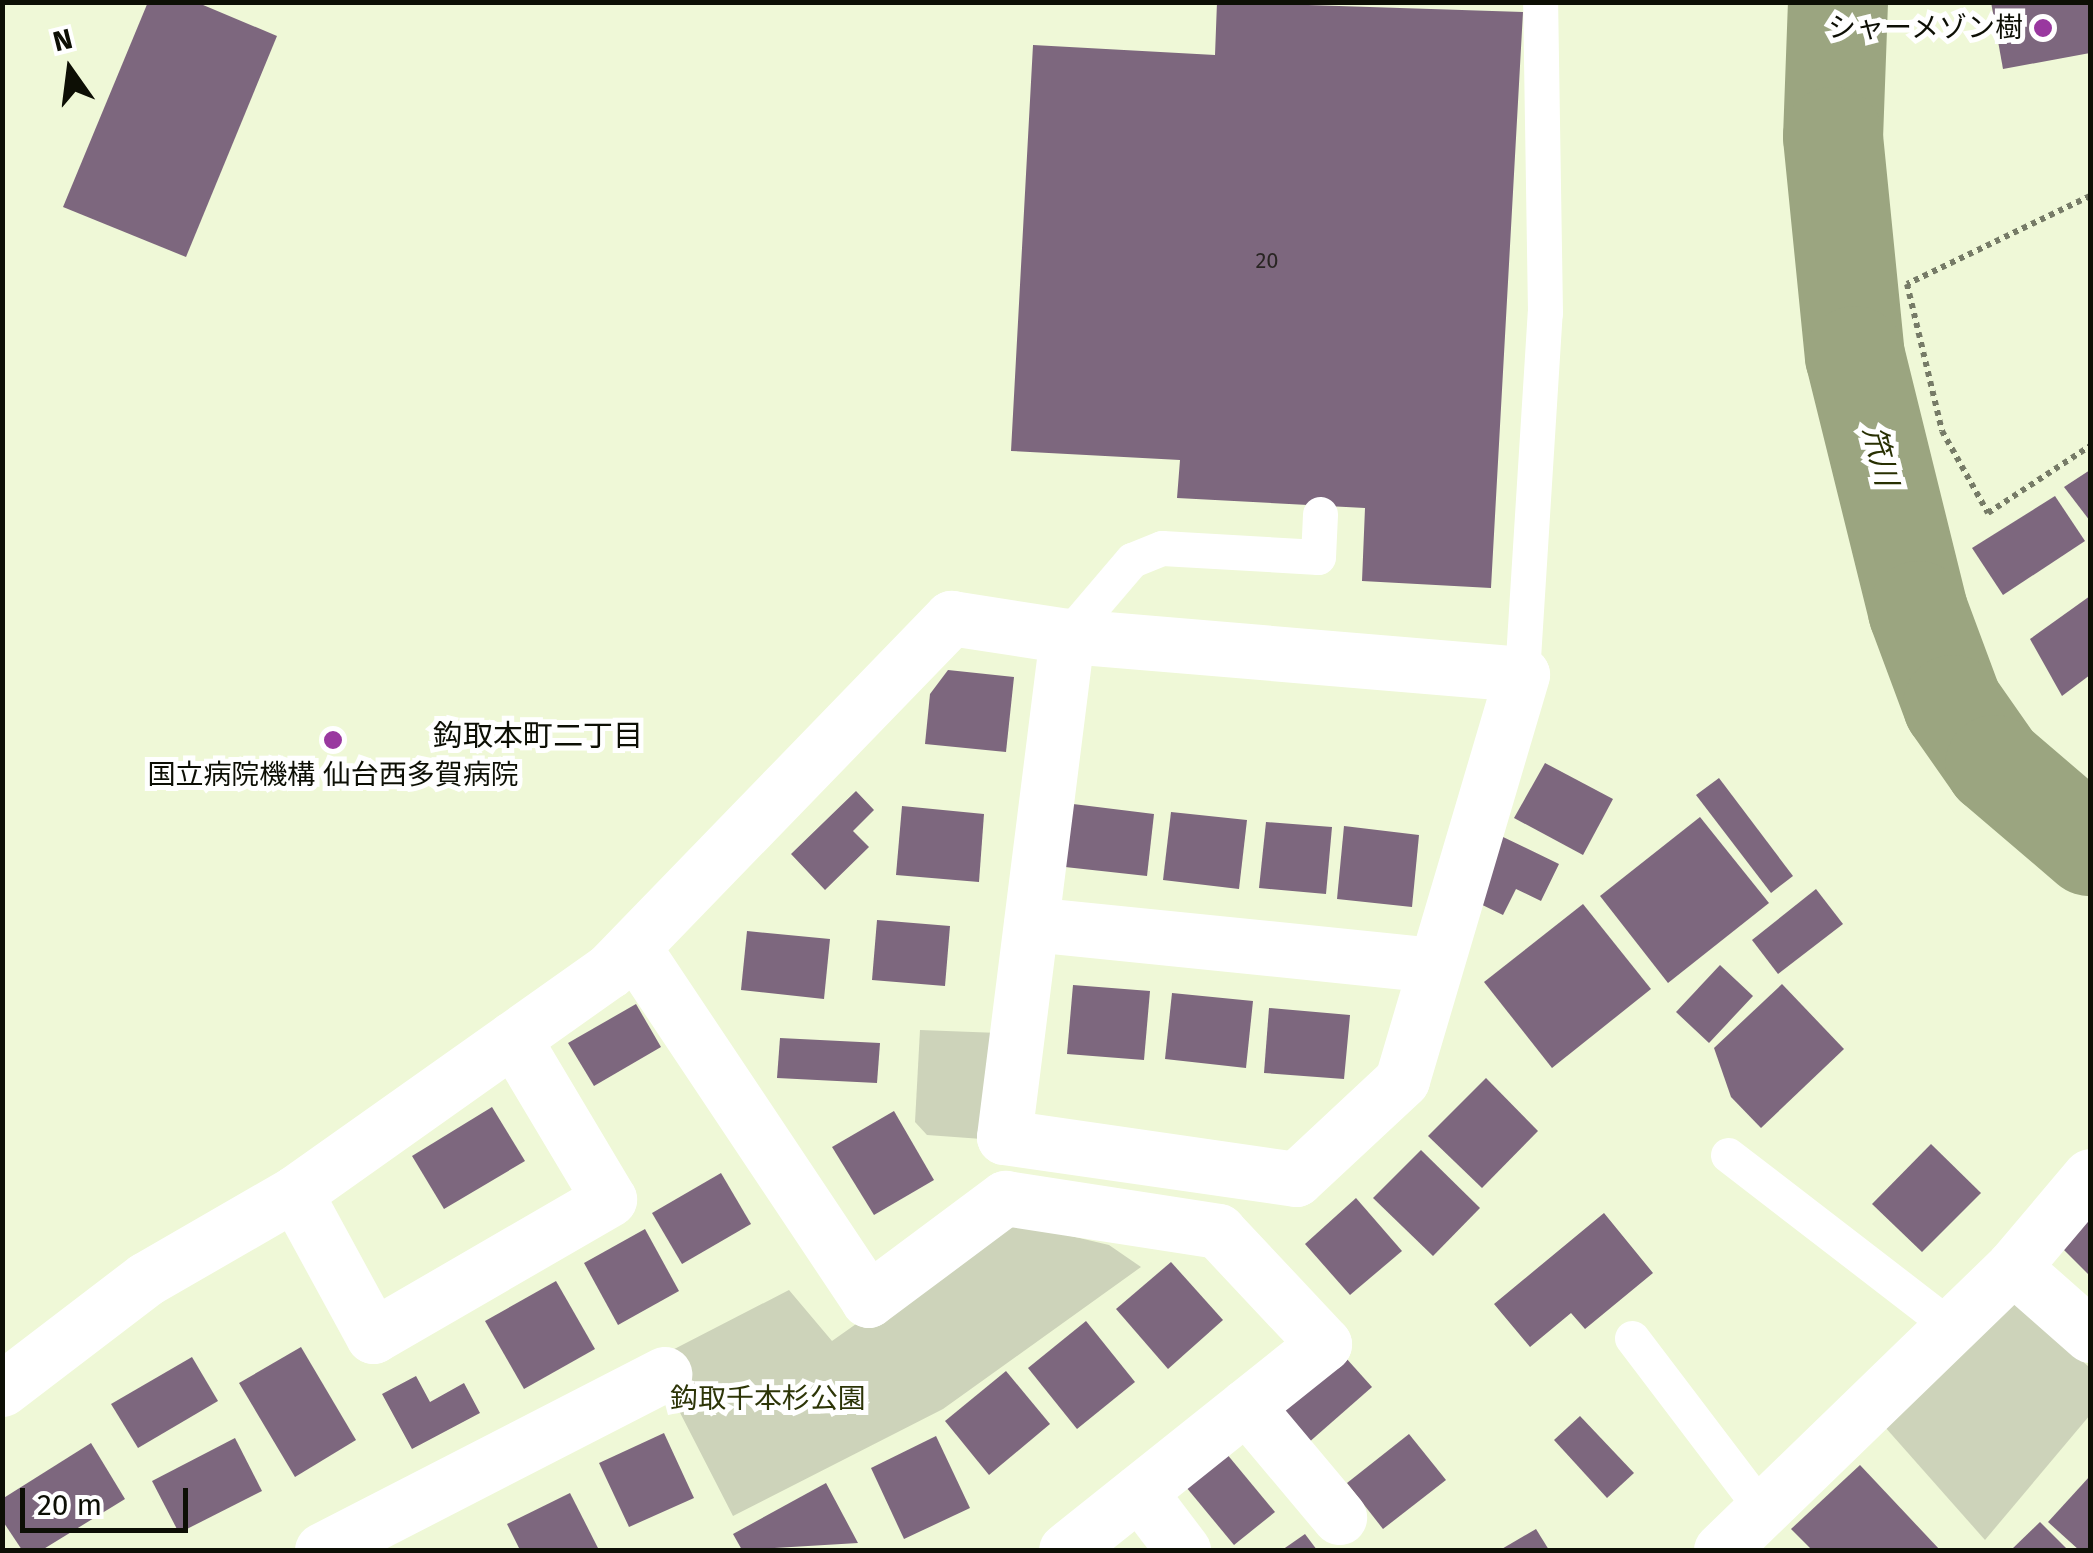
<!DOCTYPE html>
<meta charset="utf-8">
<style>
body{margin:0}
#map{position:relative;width:2093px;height:1553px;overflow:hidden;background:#eff8d7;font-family:"Fira Sans","Noto Sans JP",sans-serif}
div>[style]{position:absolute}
.green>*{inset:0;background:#cdd3ba}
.river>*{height:100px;margin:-50px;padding:0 50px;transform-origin:50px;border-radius:50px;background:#9ba580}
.building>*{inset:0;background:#7d677e}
.path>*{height:6px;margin-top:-3px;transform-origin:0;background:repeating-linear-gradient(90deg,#767b67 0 5px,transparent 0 10px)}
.lane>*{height:35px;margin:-17.5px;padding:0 17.5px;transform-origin:17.5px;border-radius:17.5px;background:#fff}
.street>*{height:55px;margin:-27.5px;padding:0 27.5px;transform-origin:27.5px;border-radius:27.5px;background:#fff}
.dots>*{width:28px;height:28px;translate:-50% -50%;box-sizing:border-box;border:5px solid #fff;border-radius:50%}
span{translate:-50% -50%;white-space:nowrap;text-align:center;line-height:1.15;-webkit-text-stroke:10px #fff;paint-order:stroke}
.number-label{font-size:22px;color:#292523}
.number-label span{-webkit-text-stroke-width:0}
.poi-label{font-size:28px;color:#0d0f05}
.right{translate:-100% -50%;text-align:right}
.park-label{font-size:28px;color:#2d3507}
.water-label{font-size:30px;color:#283002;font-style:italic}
.neighbourhood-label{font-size:30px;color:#0d0f05}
.frame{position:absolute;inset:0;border:5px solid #0d0f05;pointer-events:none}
.north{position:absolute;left:20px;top:20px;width:100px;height:100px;-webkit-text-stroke:8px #fff;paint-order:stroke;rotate:346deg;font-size:28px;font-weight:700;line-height:40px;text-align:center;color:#0d0f05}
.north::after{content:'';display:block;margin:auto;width:35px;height:45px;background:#0d0f05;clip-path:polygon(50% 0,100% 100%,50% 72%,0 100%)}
.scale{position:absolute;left:20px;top:1488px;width:168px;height:45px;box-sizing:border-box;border:5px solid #0d0f05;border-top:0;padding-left:12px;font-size:30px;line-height:35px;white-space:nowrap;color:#0d0f05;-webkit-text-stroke:8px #fff;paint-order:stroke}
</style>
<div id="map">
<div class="green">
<i style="clip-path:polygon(920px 1030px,999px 1033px,996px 1140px,927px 1135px,915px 1122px)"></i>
<i style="clip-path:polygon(1003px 1220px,1109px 1245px,1141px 1267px,943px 1409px,733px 1516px,653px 1360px,789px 1290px,832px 1341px)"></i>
<i style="clip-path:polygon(2005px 1291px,2090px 1368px,2090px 1415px,1985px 1540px,1877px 1418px)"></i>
</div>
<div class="river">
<i style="left:1838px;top:2px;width:135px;rotate:92.1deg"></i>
<i style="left:1833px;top:137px;width:220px;rotate:84.3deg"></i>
<i style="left:1855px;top:356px;width:263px;rotate:76.1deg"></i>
<i style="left:1918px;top:611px;width:100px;rotate:69.6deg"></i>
<i style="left:1953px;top:705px;width:73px;rotate:55deg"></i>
<i style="left:1995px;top:765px;width:125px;rotate:40.5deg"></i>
</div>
<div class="building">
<i style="clip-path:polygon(148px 2px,196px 2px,277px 36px,186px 257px,63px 207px)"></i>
<i style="clip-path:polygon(1217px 2px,1523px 12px,1491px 588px,1362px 581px,1365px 508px,1177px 498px,1180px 460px,1011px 451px,1033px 45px,1215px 55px)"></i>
<i style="clip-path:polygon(1991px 2px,2090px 2px,2090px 53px,2003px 69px)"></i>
<i style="clip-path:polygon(2090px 470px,2090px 521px,2064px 487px)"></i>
<i style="clip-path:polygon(2055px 496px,2085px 541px,2003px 595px,1972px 548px)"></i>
<i style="clip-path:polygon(2090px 596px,2090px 675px,2062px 696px,2030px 639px)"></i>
<i style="clip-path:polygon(948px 670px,1014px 677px,1006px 752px,925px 744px,930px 694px)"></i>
<i style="clip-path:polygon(1545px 763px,1613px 799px,1583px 855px,1514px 818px)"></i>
<i style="clip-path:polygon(1719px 778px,1793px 876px,1771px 893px,1696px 795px)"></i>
<i style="clip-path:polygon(856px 791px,874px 810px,853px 831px,869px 847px,825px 890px,791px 854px)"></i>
<i style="clip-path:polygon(1073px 804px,1154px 814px,1147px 876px,1065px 867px)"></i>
<i style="clip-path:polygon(902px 806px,984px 814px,979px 882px,896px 875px)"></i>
<i style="clip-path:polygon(1171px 812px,1247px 820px,1239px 889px,1163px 880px)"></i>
<i style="clip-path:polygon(1700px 817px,1769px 903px,1668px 983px,1600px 896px)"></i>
<i style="clip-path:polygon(1266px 822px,1332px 827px,1326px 894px,1259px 888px)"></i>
<i style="clip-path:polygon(1344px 826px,1419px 835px,1412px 907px,1337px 899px)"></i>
<i style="clip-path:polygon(1501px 836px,1559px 864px,1541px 901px,1516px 889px,1503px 915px,1470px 899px)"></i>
<i style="clip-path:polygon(1816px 889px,1843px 924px,1778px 974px,1752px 940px)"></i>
<i style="clip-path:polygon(1583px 904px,1651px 989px,1552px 1068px,1484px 982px)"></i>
<i style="clip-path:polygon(877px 920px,950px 926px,945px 986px,872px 980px)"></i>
<i style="clip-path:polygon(747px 931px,830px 939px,824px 999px,741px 990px)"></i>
<i style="clip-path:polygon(1720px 965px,1753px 996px,1709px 1043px,1676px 1012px)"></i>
<i style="clip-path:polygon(1782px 984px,1844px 1049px,1761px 1128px,1731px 1097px,1714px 1048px)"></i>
<i style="clip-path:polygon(1073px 985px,1150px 991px,1144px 1060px,1067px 1054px)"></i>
<i style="clip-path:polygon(1172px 993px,1253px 1001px,1246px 1068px,1165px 1059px)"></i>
<i style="clip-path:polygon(636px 1004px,661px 1047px,594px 1086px,568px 1043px)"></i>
<i style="clip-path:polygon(1269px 1008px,1350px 1015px,1344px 1079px,1264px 1073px)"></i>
<i style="clip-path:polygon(780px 1038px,880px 1043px,877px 1083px,777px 1078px)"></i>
<i style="clip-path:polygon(1486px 1078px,1538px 1131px,1482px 1188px,1428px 1136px)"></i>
<i style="clip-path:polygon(492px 1107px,525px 1161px,444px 1209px,412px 1156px)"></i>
<i style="clip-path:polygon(894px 1111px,934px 1180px,874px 1215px,832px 1147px)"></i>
<i style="clip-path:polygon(1931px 1144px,1981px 1193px,1922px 1252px,1872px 1204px)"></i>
<i style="clip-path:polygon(1421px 1150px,1480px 1208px,1433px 1256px,1373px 1198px)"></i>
<i style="clip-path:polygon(721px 1173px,751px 1224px,682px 1264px,652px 1213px)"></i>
<i style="clip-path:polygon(1356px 1198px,1402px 1251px,1350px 1295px,1305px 1244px)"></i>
<i style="clip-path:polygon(1604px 1213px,1653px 1273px,1585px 1329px,1571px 1313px,1530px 1347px,1494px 1304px)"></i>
<i style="clip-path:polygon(2090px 1215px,2090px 1276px,2060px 1246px)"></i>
<i style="clip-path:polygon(645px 1229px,679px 1291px,618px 1325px,584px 1263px)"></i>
<i style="clip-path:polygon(1171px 1262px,1223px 1320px,1168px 1369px,1116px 1309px)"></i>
<i style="clip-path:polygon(556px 1281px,595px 1349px,524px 1389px,485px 1321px)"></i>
<i style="clip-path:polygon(1086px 1321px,1135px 1382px,1077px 1429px,1028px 1368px)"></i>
<i style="clip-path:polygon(301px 1347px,356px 1440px,295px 1477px,239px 1383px)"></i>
<i style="clip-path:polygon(1337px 1348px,1372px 1387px,1307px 1444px,1272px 1404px)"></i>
<i style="clip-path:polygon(192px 1357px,218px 1401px,138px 1448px,111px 1404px)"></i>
<i style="clip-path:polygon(1006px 1371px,1050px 1424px,989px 1475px,945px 1421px)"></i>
<i style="clip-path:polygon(416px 1376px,430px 1402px,464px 1383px,480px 1413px,412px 1449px,382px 1394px)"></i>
<i style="clip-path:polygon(1580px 1416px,1634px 1473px,1607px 1498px,1554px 1440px)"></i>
<i style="clip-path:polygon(664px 1433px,694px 1498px,629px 1527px,599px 1463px)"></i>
<i style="clip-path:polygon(1409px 1434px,1446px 1480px,1383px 1529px,1347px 1483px)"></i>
<i style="clip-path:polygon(936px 1436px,970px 1508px,904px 1539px,871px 1468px)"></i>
<i style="clip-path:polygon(235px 1438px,262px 1491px,179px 1533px,152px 1481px)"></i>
<i style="clip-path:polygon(91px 1443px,125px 1499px,42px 1550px,22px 1550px,2px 1520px,2px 1499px)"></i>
<i style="clip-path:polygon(1226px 1453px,1275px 1512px,1234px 1545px,1186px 1487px)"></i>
<i style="clip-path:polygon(1860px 1465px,1940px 1550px,1812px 1550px,1791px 1529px)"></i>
<i style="clip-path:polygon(2090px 1476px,2090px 1550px,2079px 1550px,2048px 1522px)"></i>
<i style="clip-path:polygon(826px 1483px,858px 1543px,742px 1550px,733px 1534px)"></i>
<i style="clip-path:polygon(570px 1493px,599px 1550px,520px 1550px,507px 1524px)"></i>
<i style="clip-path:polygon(2040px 1522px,2068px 1550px,2011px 1550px)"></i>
<i style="clip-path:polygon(1536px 1529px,1549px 1550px,1500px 1550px)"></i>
<i style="clip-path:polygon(1305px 1534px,1317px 1550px,1282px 1550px)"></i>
</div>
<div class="path">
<i style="left:2090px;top:196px;width:203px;rotate:154.3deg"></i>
<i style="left:1907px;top:284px;width:151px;rotate:76.6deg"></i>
<i style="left:1942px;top:431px;width:94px;rotate:60.7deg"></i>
<i style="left:1988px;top:513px;width:122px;rotate:-33.3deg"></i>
</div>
<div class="lane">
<i style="left:1067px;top:636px;width:100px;rotate:-49.5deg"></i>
<i style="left:1132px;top:560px;width:32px;rotate:-22deg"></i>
<i style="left:1162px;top:548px;width:156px;rotate:3.3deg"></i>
<i style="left:1318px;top:557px;width:43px;rotate:-87.3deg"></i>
<i style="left:1522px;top:674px;width:362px;rotate:-86.4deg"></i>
<i style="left:1545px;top:313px;width:311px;rotate:-90.9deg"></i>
<i style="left:1728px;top:1155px;width:275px;rotate:37.6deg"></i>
<i style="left:1632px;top:1338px;width:215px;rotate:52.8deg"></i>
</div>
<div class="street">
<i style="left:1031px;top:924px;width:406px;rotate:5.8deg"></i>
<i style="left:633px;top:947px;width:424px;rotate:56.3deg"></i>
<i style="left:868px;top:1300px;width:171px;rotate:-36.7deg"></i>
<i style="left:1005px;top:1198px;width:216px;rotate:8.8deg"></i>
<i style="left:1218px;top:1231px;width:155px;rotate:46.8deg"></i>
<i style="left:1324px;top:1344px;width:330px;rotate:141.4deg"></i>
<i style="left:295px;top:1193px;width:163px;rotate:61.4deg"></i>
<i style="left:373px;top:1336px;width:273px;rotate:-30.1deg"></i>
<i style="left:609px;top:1199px;width:187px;rotate:-120.8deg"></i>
<i style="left:2013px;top:1267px;width:103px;rotate:41.4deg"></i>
<i style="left:2px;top:1389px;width:181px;rotate:-37.4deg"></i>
<i style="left:146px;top:1279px;width:172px;rotate:-30deg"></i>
<i style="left:295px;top:1193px;width:385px;rotate:-35.3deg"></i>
<i style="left:609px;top:971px;width:492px;rotate:-45.9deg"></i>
<i style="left:951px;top:618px;width:117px;rotate:8.8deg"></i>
<i style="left:1067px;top:636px;width:505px;rotate:97.17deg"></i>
<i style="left:1004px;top:1137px;width:295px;rotate:8.2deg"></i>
<i style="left:1296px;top:1179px;width:145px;rotate:-43deg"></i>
<i style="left:1402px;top:1080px;width:423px;rotate:-73.5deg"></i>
<i style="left:1522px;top:674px;width:457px;rotate:-175.2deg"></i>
<i style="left:1246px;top:1406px;width:145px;rotate:50deg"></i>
<i style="left:1139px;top:1492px;width:73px;rotate:52.8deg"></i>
<i style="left:322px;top:1550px;width:385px;rotate:-27.2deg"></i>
<i style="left:1721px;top:1550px;width:407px;rotate:-44.1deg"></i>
<i style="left:2013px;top:1267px;width:119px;rotate:-49.8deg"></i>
</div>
<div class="dots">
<i style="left:2043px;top:28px;background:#99389f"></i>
<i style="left:333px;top:740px;background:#99389f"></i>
</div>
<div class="number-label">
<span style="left:1267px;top:261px">20</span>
</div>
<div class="poi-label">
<span class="right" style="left:2023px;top:28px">シャーメゾン樹</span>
<span style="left:333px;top:775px">国立病院機構 仙台西多賀病院</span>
</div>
<div class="park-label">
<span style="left:768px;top:1399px">鈎取千本杉公園</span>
</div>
<div class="water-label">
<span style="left:1880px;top:456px;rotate:76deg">笊川</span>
</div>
<div class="neighbourhood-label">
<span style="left:538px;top:736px">鈎取本町二丁目</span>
</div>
<div class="frame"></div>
<div class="north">N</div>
<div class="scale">20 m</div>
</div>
